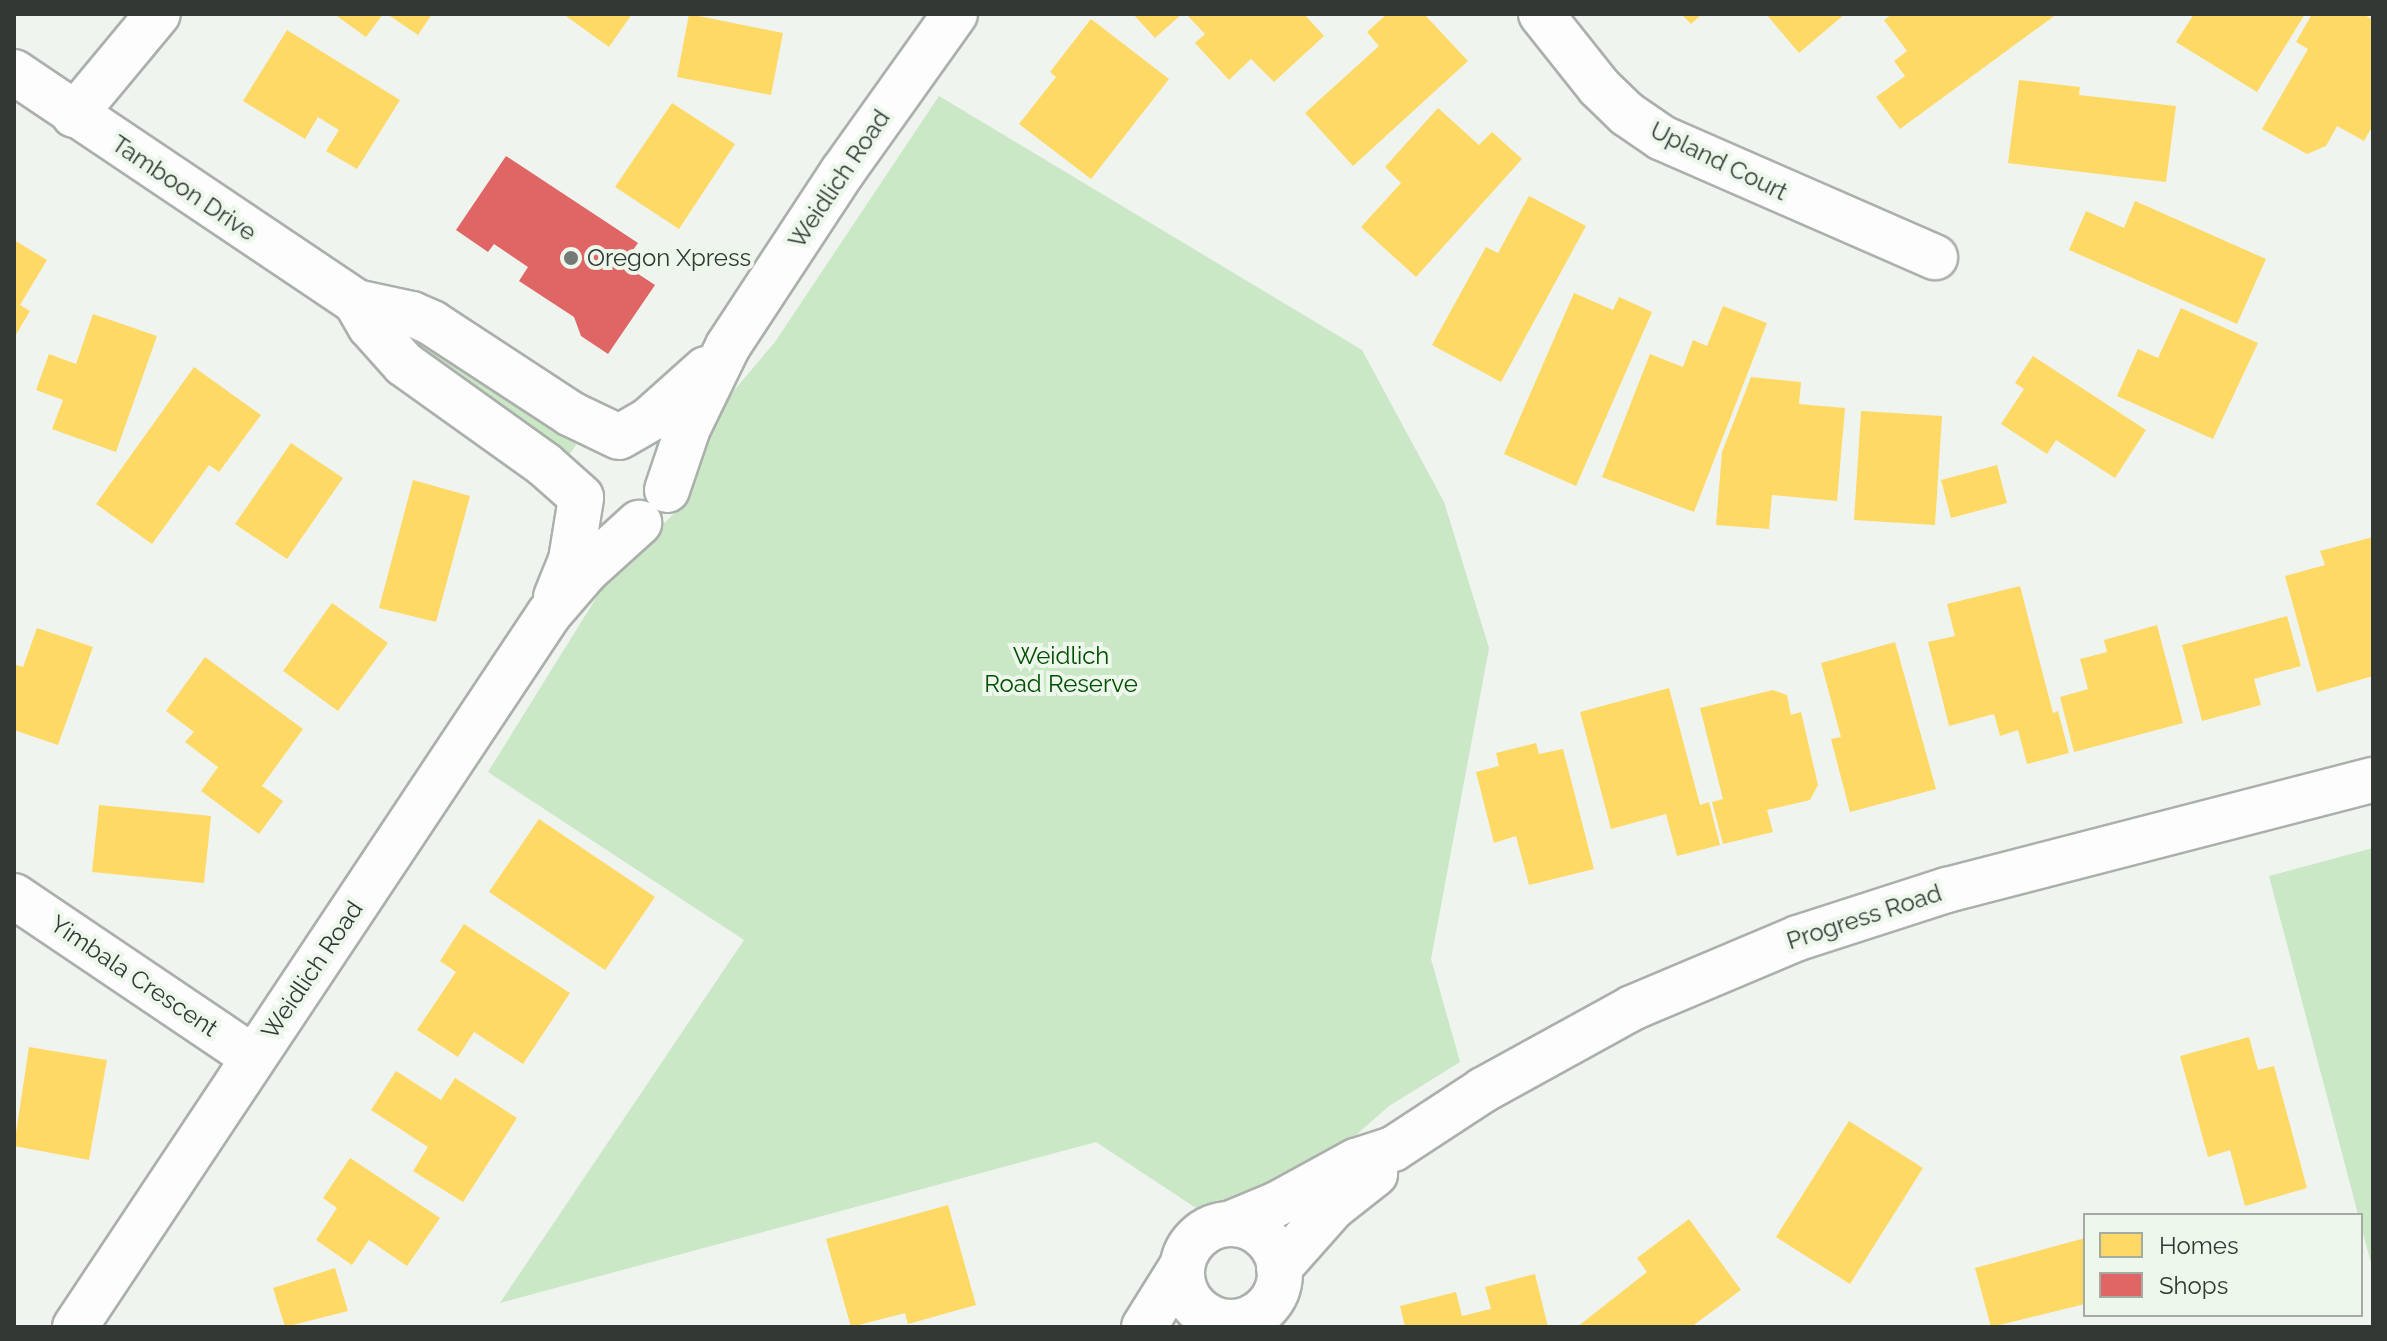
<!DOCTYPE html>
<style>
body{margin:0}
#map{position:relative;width:2387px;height:1341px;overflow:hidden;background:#eff4ef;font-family:Raleway,sans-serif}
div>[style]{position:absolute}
.green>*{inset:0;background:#cae7c6}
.homes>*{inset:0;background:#ffd966}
.shops>*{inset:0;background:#e06666}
.roads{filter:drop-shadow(2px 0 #acb0ac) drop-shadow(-2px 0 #acb0ac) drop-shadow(0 2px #acb0ac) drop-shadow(0 -2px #acb0ac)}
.minor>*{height:44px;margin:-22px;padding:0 22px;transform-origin:22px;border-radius:22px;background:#fdfdfd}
.minor>.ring{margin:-22px;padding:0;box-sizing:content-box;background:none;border:44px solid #fdfdfd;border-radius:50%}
.dots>*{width:22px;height:22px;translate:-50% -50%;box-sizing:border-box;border:4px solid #edf7ec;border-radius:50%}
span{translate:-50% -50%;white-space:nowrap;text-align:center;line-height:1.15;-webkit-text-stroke:8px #edf7ec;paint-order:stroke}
.street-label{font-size:24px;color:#343834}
.poi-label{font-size:24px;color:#343834}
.left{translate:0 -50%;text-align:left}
.park-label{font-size:24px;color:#014f00}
.frame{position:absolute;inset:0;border:16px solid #343834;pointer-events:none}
.legend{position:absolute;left:2083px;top:1213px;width:280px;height:104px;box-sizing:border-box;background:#edf7ec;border:2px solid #a3aba2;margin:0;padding:10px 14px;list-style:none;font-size:24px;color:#343834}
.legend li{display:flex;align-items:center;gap:16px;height:40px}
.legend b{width:40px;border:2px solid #a3aba2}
</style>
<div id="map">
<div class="green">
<i style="clip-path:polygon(939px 96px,1362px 350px,1444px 502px,1489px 648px,1431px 959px,1460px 1062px,1389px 1106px,1348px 1142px,1223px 1210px,1205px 1214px,1096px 1142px,500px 1303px,744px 940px,488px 772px,611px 574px,677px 511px,714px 414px,775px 342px)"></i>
<i style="clip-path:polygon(395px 327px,586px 431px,562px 465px,400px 347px)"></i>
<i style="clip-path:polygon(2373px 848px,2373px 1271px,2269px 876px)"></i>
</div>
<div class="homes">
<i style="clip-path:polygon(334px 14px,383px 14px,366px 37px)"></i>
<i style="clip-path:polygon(387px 14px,432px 14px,418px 35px)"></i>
<i style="clip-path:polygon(563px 14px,632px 14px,609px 47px)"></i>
<i style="clip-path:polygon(689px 14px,783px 33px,771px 95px,677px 77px)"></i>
<i style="clip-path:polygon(1133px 14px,1182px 14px,1155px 38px)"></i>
<i style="clip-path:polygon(1186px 14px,1304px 14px,1324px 36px,1274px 82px,1251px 59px,1229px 80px,1195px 43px,1205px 34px)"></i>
<i style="clip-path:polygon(1387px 14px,1424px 14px,1468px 61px,1353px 166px,1305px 113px,1379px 46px,1367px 32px)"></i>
<i style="clip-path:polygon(1681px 14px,1702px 14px,1691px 24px)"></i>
<i style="clip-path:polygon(1766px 14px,1845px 14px,1799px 53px)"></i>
<i style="clip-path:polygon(1892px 14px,2057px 14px,1900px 129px,1876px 97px,1905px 76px,1894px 61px,1907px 51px,1884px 20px)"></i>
<i style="clip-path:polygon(2194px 14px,2210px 16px,2305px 14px,2257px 92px,2176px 42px)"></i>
<i style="clip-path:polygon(2312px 14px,2363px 14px,2373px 20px,2373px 125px,2364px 141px,2337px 126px,2326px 146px,2307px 154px,2262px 129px,2308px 49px,2296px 42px)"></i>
<i style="clip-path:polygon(1091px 19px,1169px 79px,1091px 179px,1019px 124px,1056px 77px,1050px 72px)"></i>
<i style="clip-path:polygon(287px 30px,400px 100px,357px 169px,326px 151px,339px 130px,318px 117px,305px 139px,243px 101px)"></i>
<i style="clip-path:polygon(2019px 80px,2080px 87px,2079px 95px,2176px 106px,2166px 182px,2008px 163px)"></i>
<i style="clip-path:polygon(672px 103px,735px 144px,679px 229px,615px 187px)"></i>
<i style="clip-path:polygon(1438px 108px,1479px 145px,1492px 132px,1522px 159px,1416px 277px,1361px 227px,1401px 183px,1385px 167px)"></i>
<i style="clip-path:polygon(1529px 196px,1586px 226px,1501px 382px,1432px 345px,1486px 247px,1498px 253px)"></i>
<i style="clip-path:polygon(2135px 201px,2266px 259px,2237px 324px,2069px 250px,2086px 211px,2124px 228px)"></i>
<i style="clip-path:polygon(14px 240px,47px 260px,20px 305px,30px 311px,14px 338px)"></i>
<i style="clip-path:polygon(1574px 293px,1613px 310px,1619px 297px,1652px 312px,1576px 486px,1504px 454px)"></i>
<i style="clip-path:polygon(1723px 306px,1767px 323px,1694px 512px,1602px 477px,1650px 354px,1683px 367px,1693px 340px,1707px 346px)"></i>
<i style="clip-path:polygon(2181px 308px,2258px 343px,2213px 439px,2117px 396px,2138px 349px,2158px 358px)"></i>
<i style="clip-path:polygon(93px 314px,157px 336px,116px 452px,52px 429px,63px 400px,36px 390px,49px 354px,76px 364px)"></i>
<i style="clip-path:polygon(2033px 356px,2146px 430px,2115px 478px,2056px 440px,2047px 454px,2001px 424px,2024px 389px,2015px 383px)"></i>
<i style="clip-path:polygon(194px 367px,261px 415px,219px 472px,209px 465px,152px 544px,96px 504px)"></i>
<i style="clip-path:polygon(1751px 377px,1801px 382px,1799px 404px,1845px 408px,1837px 501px,1772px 495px,1769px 529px,1716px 525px,1722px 452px)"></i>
<i style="clip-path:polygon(1861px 411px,1942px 416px,1935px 525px,1854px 520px)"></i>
<i style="clip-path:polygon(291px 443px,343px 478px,287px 559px,235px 524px)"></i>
<i style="clip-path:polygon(1997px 465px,2007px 503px,1951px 518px,1941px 480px)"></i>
<i style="clip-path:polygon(413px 480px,470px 496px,436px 622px,379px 608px)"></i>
<i style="clip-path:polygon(2373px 537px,2373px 676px,2317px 692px,2285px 576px,2325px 565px,2320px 551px)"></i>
<i style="clip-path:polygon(2020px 586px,2053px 713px,2058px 711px,2069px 753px,2027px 764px,2018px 730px,2000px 736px,1994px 714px,1949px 726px,1928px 642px,1955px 636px,1947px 604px)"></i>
<i style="clip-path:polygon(332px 603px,388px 643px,338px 711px,283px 671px)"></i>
<i style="clip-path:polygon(2287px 616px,2301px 666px,2254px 679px,2261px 705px,2202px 721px,2182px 645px)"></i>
<i style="clip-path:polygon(2157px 625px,2183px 723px,2074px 752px,2060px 697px,2088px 689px,2080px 659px,2107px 652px,2104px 640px)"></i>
<i style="clip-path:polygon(37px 628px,93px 647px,58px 745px,14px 730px,14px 664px,23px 667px)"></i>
<i style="clip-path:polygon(1895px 642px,1936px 789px,1850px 812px,1831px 739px,1841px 737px,1821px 663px)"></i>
<i style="clip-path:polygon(205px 657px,303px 729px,262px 786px,283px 801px,259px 834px,201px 791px,218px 767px,185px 742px,194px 732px,166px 711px)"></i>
<i style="clip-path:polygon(1669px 688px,1700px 805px,1709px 802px,1720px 845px,1677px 856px,1666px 814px,1611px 829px,1580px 712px)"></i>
<i style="clip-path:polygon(1773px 690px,1787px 695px,1791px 715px,1801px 712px,1818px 785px,1810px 800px,1767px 810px,1773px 832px,1723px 844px,1712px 802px,1723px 799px,1700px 708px)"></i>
<i style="clip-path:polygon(1536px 743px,1539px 754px,1563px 749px,1594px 869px,1529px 885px,1516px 836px,1494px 843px,1476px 772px,1499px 766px,1496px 753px)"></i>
<i style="clip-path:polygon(99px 805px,211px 816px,204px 883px,92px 872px)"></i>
<i style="clip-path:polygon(539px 819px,655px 897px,605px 970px,489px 892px)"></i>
<i style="clip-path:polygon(464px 924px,570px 993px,523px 1064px,474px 1032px,458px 1057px,417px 1030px,456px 972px,440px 961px)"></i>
<i style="clip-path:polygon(2249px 1037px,2258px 1070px,2274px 1066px,2307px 1188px,2245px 1206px,2230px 1150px,2208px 1157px,2180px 1056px)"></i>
<i style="clip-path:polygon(29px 1047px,107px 1060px,89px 1160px,14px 1146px)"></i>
<i style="clip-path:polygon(396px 1071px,441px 1100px,455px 1078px,517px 1118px,463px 1202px,413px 1171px,428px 1147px,371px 1110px)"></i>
<i style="clip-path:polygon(1849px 1121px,1923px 1168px,1850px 1284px,1776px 1237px)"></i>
<i style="clip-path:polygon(350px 1158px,440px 1218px,407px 1266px,369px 1240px,352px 1265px,316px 1240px,337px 1208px,323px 1198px)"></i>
<i style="clip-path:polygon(948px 1205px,976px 1305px,908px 1324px,905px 1313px,851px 1327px,826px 1239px)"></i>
<i style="clip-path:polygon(1689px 1219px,1741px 1290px,1691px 1327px,1577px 1327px,1647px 1272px,1637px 1258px)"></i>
<i style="clip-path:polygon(2085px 1238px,2085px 1304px,1991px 1327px,1975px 1268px)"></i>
<i style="clip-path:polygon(335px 1268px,348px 1311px,285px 1327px,273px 1288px)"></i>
<i style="clip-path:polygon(1535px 1274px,1548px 1327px,1405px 1327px,1400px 1306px,1456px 1292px,1462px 1316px,1491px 1309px,1485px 1287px)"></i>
</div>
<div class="shops">
<i style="clip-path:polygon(506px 156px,638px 243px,623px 264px,655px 285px,608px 354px,581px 336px,574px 317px,519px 281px,528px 267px,494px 244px,488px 252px,456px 230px)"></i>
</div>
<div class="roads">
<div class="minor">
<i style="left:1541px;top:14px;width:93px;rotate:51.5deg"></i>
<i style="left:1599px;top:87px;width:39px;rotate:44deg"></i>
<i style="left:1627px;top:114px;width:42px;rotate:34.4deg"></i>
<i style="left:1662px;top:138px;width:298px;rotate:23.6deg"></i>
<i style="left:14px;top:72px;width:412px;rotate:33.9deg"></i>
<i style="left:356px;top:302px;width:57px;rotate:12.1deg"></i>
<i style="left:412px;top:314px;width:22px;rotate:24deg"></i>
<i style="left:432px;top:323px;width:166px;rotate:33.2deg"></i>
<i style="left:571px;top:414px;width:53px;rotate:25.6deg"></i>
<i style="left:74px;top:115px;width:131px;rotate:-50.3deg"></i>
<i style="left:356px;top:302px;width:28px;rotate:60deg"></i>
<i style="left:370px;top:326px;width:51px;rotate:48.2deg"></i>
<i style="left:404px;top:364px;width:173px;rotate:35.6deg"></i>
<i style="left:545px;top:465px;width:48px;rotate:41.6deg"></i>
<i style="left:621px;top:436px;width:34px;rotate:-30deg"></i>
<i style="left:650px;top:419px;width:75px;rotate:-41.8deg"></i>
<i style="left:667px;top:490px;width:65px;rotate:-71.3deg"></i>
<i style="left:688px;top:428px;width:91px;rotate:-64deg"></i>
<i style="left:728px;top:346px;width:209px;rotate:-56.7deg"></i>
<i style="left:843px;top:171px;width:193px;rotate:-54.5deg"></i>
<i style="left:556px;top:597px;width:40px;rotate:-68deg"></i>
<i style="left:571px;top:560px;width:63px;rotate:-80.8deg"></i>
<i style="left:14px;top:896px;width:288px;rotate:34deg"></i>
<i style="left:1229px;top:1224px;width:52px;rotate:-22.6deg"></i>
<i style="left:1277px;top:1204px;width:90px;rotate:-28.6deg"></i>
<i style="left:1356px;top:1161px;width:39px;rotate:-18deg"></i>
<i style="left:1393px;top:1149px;width:108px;rotate:-33.2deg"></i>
<i style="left:1483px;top:1090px;width:170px;rotate:-28.8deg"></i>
<i style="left:1632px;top:1008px;width:180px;rotate:-22.9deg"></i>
<i style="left:1798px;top:938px;width:157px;rotate:-17.9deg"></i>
<i style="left:1947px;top:890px;width:440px;rotate:-14.5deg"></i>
<i class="ring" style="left:1182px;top:1224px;width:54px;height:54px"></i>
<i style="left:1279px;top:1268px;width:80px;rotate:-48.5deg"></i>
<i style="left:1332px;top:1208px;width:55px;rotate:-38.3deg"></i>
<i style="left:75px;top:1327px;width:856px;rotate:-56.38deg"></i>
<i style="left:549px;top:614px;width:57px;rotate:-49.3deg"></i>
<i style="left:586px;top:571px;width:72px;rotate:-42.2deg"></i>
<i style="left:1144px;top:1327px;width:72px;rotate:-58.1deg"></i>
</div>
</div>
<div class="dots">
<i style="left:571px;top:258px;background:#757a75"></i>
</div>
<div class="street-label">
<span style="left:1719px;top:161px;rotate:26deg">Upland Court</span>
<span style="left:839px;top:179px;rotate:-56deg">Weidlich Road</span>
<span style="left:184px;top:188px;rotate:34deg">Tamboon Drive</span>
<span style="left:1864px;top:917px;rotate:-18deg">Progress Road</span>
<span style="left:312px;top:970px;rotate:-56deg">Weidlich Road</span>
<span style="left:134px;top:976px;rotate:34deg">Yimbala Crescent</span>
</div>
<div class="poi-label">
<span class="left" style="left:587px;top:258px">Oregon Xpress</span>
</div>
<div class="park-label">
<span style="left:1061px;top:670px">Weidlich<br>Road Reserve</span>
</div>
<div class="frame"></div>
<ul class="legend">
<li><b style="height:22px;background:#ffd966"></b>Homes</li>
<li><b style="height:22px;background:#e06666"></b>Shops</li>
</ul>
</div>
